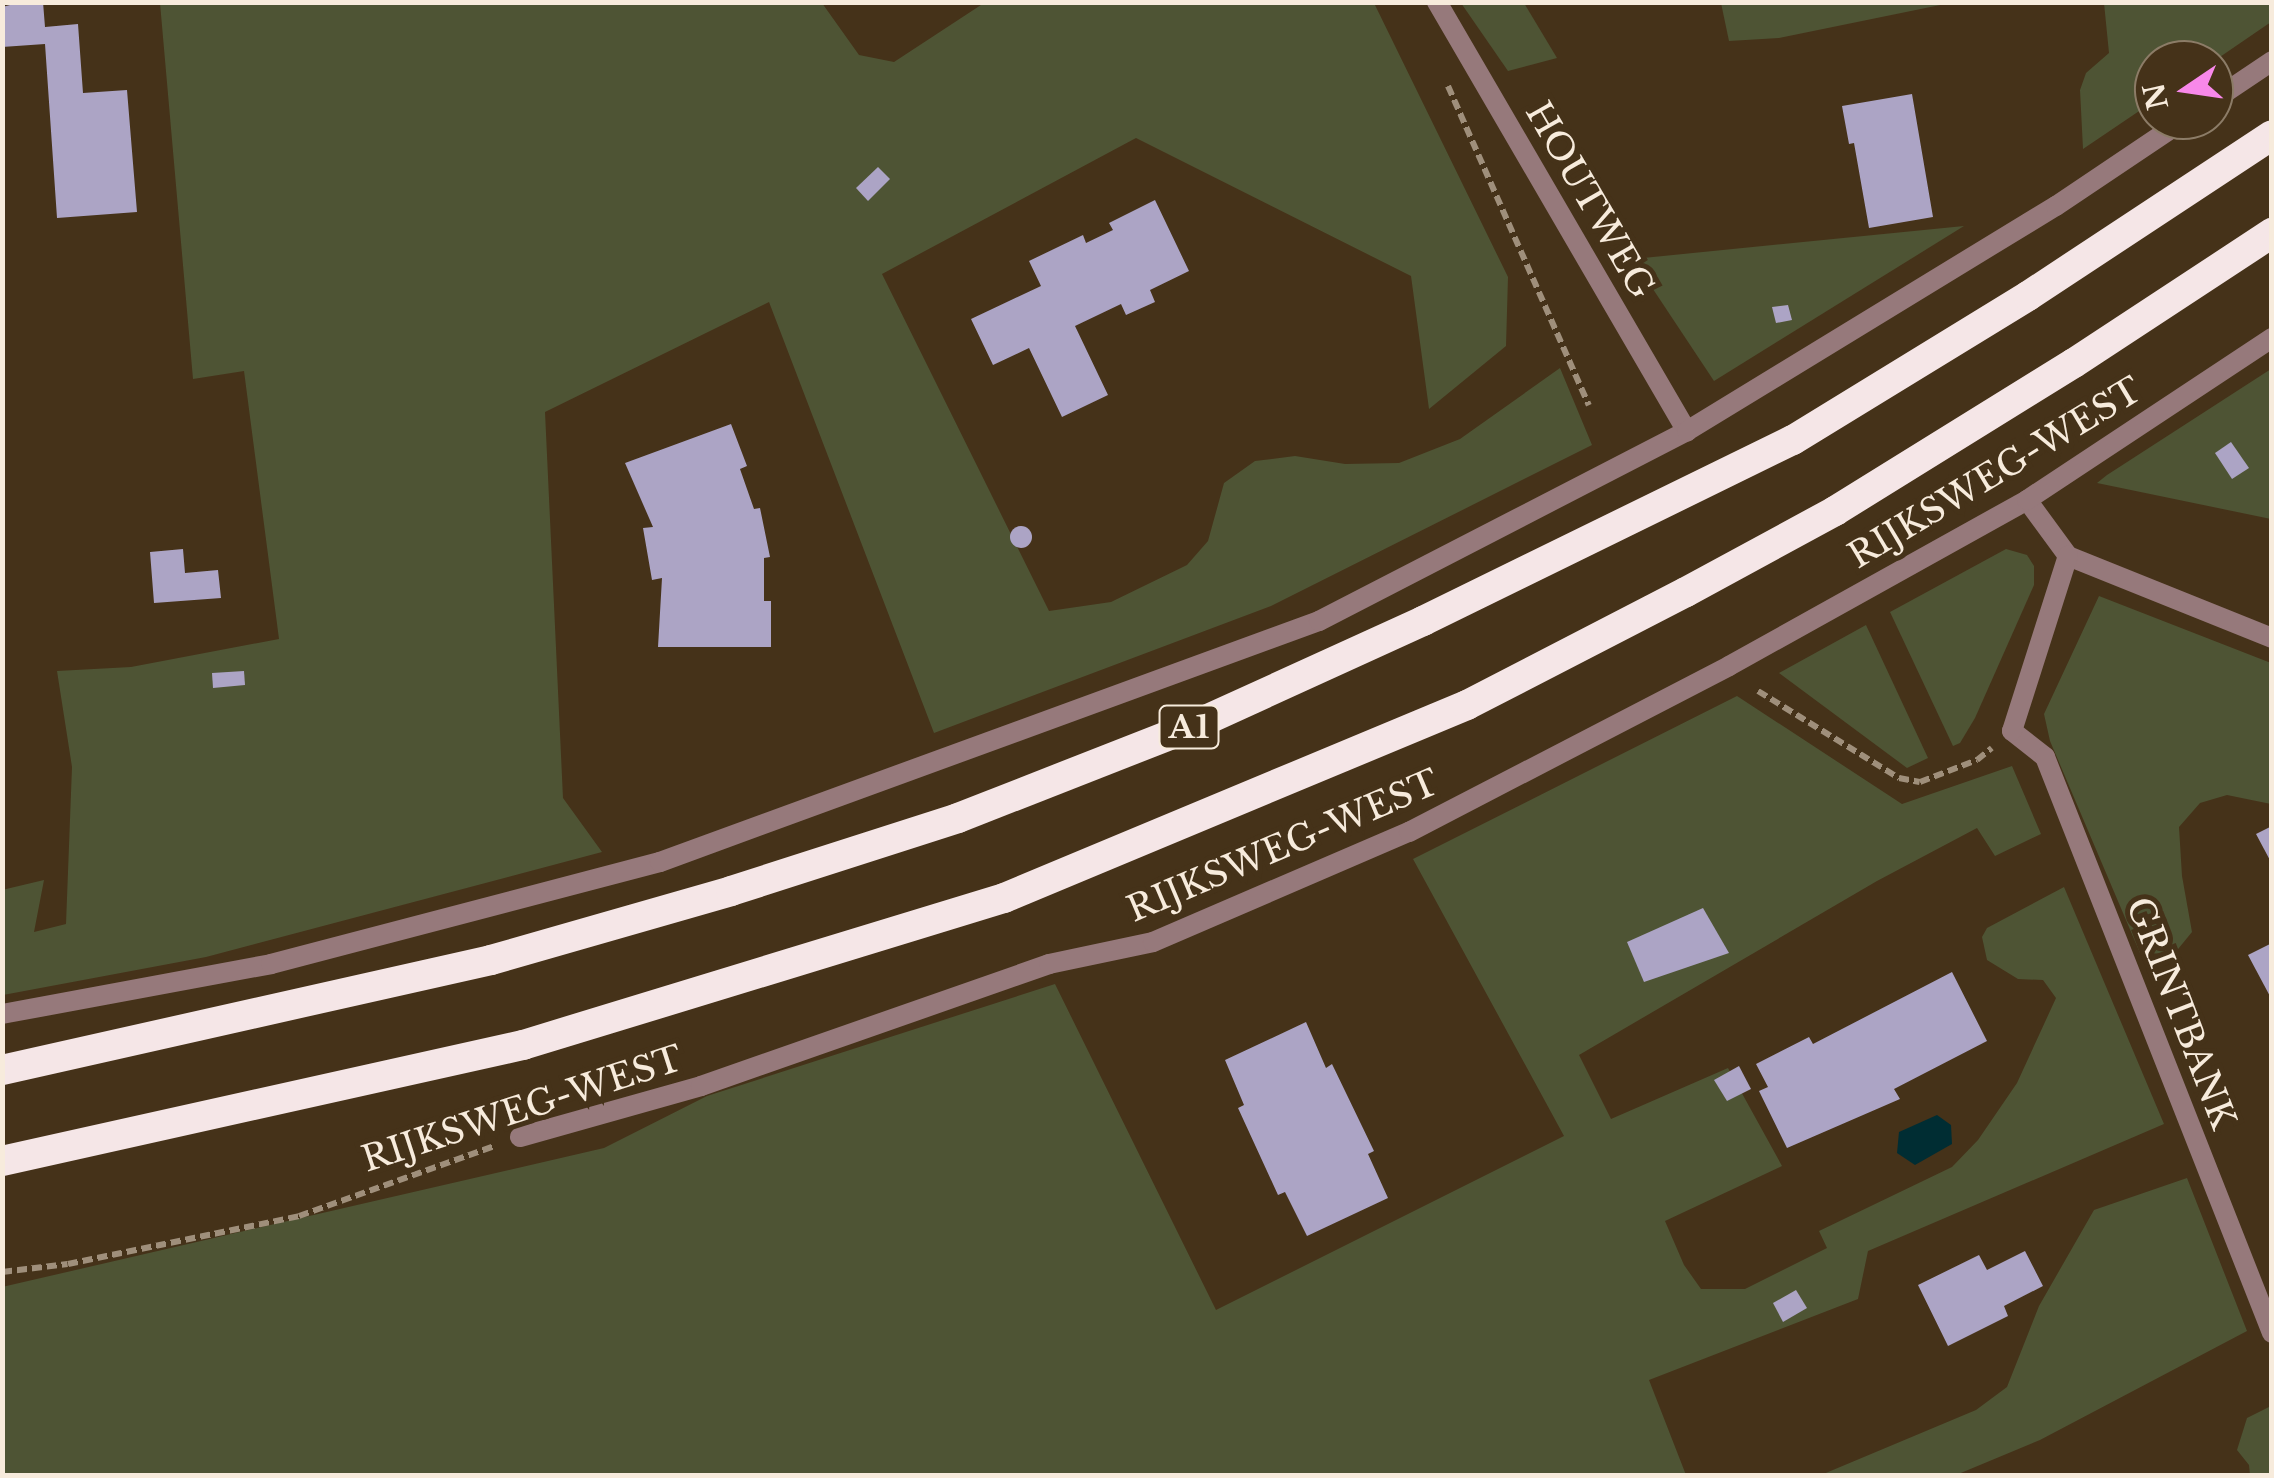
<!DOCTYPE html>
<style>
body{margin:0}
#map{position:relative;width:2274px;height:1478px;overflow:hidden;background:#453219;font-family:"Libre Baskerville",serif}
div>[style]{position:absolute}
.green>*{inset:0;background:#4e5434}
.water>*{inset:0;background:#002d33}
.building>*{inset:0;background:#aca4c5}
.round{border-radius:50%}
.path>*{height:6px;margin-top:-3px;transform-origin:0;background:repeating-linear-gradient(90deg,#9f8f7b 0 10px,transparent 0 15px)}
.lane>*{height:20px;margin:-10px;padding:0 10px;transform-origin:10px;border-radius:10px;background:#96797b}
.street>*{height:20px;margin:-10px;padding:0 10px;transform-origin:10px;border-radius:10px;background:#96797b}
.highway>*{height:30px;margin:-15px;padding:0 15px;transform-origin:15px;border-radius:15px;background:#f5e6e7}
span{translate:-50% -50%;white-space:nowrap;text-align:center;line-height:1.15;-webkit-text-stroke:10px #453219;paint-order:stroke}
.shield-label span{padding:2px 8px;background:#453219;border:2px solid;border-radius:8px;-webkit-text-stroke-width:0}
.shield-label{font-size:32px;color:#f7ebdc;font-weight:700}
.street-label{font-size:35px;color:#f7ebdc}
.frame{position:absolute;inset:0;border:5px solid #f7ebdc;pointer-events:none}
.north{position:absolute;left:2134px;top:40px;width:100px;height:100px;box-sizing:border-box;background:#453219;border:2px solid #8c7c67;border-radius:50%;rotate:257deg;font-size:28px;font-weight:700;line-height:40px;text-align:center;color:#f7ebdc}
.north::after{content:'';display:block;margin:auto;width:35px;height:45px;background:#f888ea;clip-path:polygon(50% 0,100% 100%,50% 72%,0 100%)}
</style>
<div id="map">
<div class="green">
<i style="clip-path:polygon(160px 3px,822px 3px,859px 55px,894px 62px,984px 3px,1374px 3px,1508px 277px,1506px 346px,1429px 409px,1411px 276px,1136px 138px,882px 274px,1049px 611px,1111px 602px,1187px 565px,1208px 541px,1224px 483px,1255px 461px,1295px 456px,1345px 464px,1399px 463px,1460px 439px,1560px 368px,1592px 445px,1271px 606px,934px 733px,769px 302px,545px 412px,563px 798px,602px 852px,206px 957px,3px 995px,2px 890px,44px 880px,34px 932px,66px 924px,72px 767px,57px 671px,131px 667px,279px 639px,244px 371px,193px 379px)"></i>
<i style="clip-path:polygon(1461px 3px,1524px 3px,1557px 58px,1508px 71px)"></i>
<i style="clip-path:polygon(1721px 3px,1721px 2px,1950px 3px,1779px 38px,1729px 41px)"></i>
<i style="clip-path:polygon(2104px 3px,2271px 3px,2271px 22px,2214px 61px,2154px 60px,2154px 101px,2083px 149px,2080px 90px,2086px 73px,2109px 53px)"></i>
<i style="clip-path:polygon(1964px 226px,1714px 381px,1633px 259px)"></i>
<i style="clip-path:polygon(2271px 369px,2271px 519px,2097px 483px,2107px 475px)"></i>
<i style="clip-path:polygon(2006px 549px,2027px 555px,2034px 566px,2034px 585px,1975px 718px,1960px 743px,1953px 746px,1890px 612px)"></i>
<i style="clip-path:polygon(2099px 596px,2271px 663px,2271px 804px,2227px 795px,2200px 803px,2179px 827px,2182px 876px,2192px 932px,2174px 954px,2140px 953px,2050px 741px,2044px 714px)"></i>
<i style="clip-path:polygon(1866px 625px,1928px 758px,1907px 768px,1779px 673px)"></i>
<i style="clip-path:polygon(1737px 696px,1902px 804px,2012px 766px,2041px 834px,1995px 856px,1977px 828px,1877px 881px,1579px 1055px,1611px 1119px,1728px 1068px,1782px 1166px,1665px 1221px,1684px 1265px,1701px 1289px,1745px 1289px,1827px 1248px,1819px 1231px,1952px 1167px,1978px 1140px,2017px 1083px,2056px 998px,2043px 980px,2018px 979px,1987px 960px,1982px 937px,1987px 928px,2064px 887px,2164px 1124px,1868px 1251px,1858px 1299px,1649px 1380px,1686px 1475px,3px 1475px,2px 1287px,604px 1148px,707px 1096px,1055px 984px,1216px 1310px,1564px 1136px,1413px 859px)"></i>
<i style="clip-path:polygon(2187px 1178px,2247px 1331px,2040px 1440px,1956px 1475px,1821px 1475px,1976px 1410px,2007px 1387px,2039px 1306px,2094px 1210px)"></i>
<i style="clip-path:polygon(2271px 1406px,2271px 1475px,2250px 1475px,2249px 1465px,2237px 1450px,2247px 1418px)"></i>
</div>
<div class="water">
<i style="clip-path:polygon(1937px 1115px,1951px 1125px,1952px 1144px,1915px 1165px,1897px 1153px,1899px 1132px)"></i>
</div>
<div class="building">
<i style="clip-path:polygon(22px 2px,43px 2px,45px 27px,78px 24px,83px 93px,127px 90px,137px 212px,57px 218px,45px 44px,2px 47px,2px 7px)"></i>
<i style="clip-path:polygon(1912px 94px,1933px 217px,1869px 228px,1854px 143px,1849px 144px,1842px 106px)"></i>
<i style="clip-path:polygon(878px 167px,890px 179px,868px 201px,856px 188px)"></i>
<i style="clip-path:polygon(1155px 200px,1189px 271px,1150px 290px,1155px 302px,1126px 315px,1121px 304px,1075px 326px,1108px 395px,1062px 417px,1029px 348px,993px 365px,971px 319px,1041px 286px,1029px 261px,1083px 235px,1086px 243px,1113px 230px,1109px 223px)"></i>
<i style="clip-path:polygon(1788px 305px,1792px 320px,1776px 323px,1772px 307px)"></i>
<i style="clip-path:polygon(731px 424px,747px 466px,740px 469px,754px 509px,760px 508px,770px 557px,764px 558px,764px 601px,771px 601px,771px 647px,658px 647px,662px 578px,652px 580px,643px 528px,653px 527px,625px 463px)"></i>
<i style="clip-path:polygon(2231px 442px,2249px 468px,2232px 479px,2215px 453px)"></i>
<i class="round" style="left:1010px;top:526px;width:22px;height:22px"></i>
<i style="clip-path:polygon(183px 549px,185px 573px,218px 570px,221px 598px,154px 603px,150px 552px)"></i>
<i style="clip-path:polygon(244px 671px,245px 685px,213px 688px,212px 673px)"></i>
<i style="clip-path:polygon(2272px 826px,2272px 864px,2256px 834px)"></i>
<i style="clip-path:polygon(1703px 908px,1729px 953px,1644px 982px,1627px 942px)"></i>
<i style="clip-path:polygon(2272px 943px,2272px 1000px,2248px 955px)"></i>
<i style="clip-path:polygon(1952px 972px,1987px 1041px,1894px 1089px,1900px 1099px,1787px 1148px,1759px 1091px,1768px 1087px,1756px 1064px,1809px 1037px,1813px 1044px)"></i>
<i style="clip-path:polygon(1306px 1022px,1326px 1068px,1332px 1064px,1374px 1151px,1368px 1154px,1388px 1198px,1307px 1236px,1285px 1192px,1278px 1195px,1238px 1108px,1244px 1105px,1225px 1060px)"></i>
<i style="clip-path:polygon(1739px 1066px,1751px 1089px,1727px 1101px,1714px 1080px)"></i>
<i style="clip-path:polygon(2025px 1251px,2043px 1286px,2004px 1306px,2008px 1316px,1948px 1346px,1918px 1285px,1979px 1255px,1987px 1270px)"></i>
<i style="clip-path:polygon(1796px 1290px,1807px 1308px,1783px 1322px,1773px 1303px)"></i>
</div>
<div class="path">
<i style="left:1448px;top:86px;width:349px;rotate:66.2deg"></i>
<i style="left:1758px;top:691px;width:166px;rotate:31.7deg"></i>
<i style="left:1899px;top:778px;width:21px;rotate:11deg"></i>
<i style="left:1920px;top:782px;width:61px;rotate:-21.1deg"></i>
<i style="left:1977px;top:760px;width:19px;rotate:-39deg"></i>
<i style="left:2px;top:1272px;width:66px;rotate:-6.9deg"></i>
<i style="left:68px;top:1264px;width:236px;rotate:-11.7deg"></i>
<i style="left:299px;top:1216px;width:208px;rotate:-19.7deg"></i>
</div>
<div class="lane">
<i style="left:2012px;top:731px;width:42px;rotate:38.2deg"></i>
<i style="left:2045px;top:757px;width:619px;rotate:68.49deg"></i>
</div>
<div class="street">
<i style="left:1437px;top:2px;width:497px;rotate:59.8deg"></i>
<i style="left:2214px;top:100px;width:70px;rotate:-33.9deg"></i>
<i style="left:2027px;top:500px;width:69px;rotate:53.8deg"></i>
<i style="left:2068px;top:556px;width:220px;rotate:21.9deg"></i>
<i style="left:2012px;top:731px;width:184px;rotate:-72.3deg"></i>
<i style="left:2px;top:1014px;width:274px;rotate:-10.5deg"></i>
<i style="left:271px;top:964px;width:402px;rotate:-14.7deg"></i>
<i style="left:660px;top:862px;width:702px;rotate:-20.09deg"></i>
<i style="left:1319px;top:621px;width:414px;rotate:-27.3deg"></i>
<i style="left:1687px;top:431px;width:432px;rotate:-31.4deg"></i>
<i style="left:2056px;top:206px;width:154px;rotate:-33.9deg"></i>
<i style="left:520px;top:1137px;width:188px;rotate:-15.7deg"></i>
<i style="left:701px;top:1086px;width:369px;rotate:-19.3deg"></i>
<i style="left:1049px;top:964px;width:106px;rotate:-11.9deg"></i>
<i style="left:1153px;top:942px;width:279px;rotate:-23.3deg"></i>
<i style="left:1409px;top:832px;width:360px;rotate:-27.4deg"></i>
<i style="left:1729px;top:666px;width:341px;rotate:-29.1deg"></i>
<i style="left:2027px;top:500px;width:294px;rotate:-33.5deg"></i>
</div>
<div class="highway">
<i style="left:2px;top:1070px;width:501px;rotate:-12.68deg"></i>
<i style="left:491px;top:960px;width:250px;rotate:-16deg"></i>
<i style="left:731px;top:891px;width:238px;rotate:-17.8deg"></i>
<i style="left:958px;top:818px;width:255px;rotate:-21.4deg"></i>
<i style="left:1195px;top:725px;width:251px;rotate:-24.5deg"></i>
<i style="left:1423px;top:621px;width:412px;rotate:-26.1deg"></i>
<i style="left:1793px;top:440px;width:276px;rotate:-31.5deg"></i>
<i style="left:2028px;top:296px;width:292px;rotate:-33.4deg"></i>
<i style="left:2px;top:1161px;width:534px;rotate:-12.55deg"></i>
<i style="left:523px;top:1045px;width:503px;rotate:-16.99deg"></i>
<i style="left:1004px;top:898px;width:502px;rotate:-22.63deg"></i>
<i style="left:1467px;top:705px;width:246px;rotate:-27.3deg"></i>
<i style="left:1686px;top:592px;width:170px;rotate:-28.5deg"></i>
<i style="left:1835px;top:511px;width:281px;rotate:-31.8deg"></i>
<i style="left:2074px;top:363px;width:237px;rotate:-33.3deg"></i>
</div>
<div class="shield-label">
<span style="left:1189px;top:727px">A1</span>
</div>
<div class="street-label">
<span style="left:1590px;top:200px;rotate:60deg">HOUTWEG</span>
<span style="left:1995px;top:473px;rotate:-31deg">RIJKSWEG-WEST</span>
<span style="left:1283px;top:846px;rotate:-23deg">RIJKSWEG-WEST</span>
<span style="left:2181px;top:1013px;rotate:69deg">GRINTBANK</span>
<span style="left:522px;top:1109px;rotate:-18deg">RIJKSWEG-WEST</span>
</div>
<div class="frame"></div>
<div class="north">N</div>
</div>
